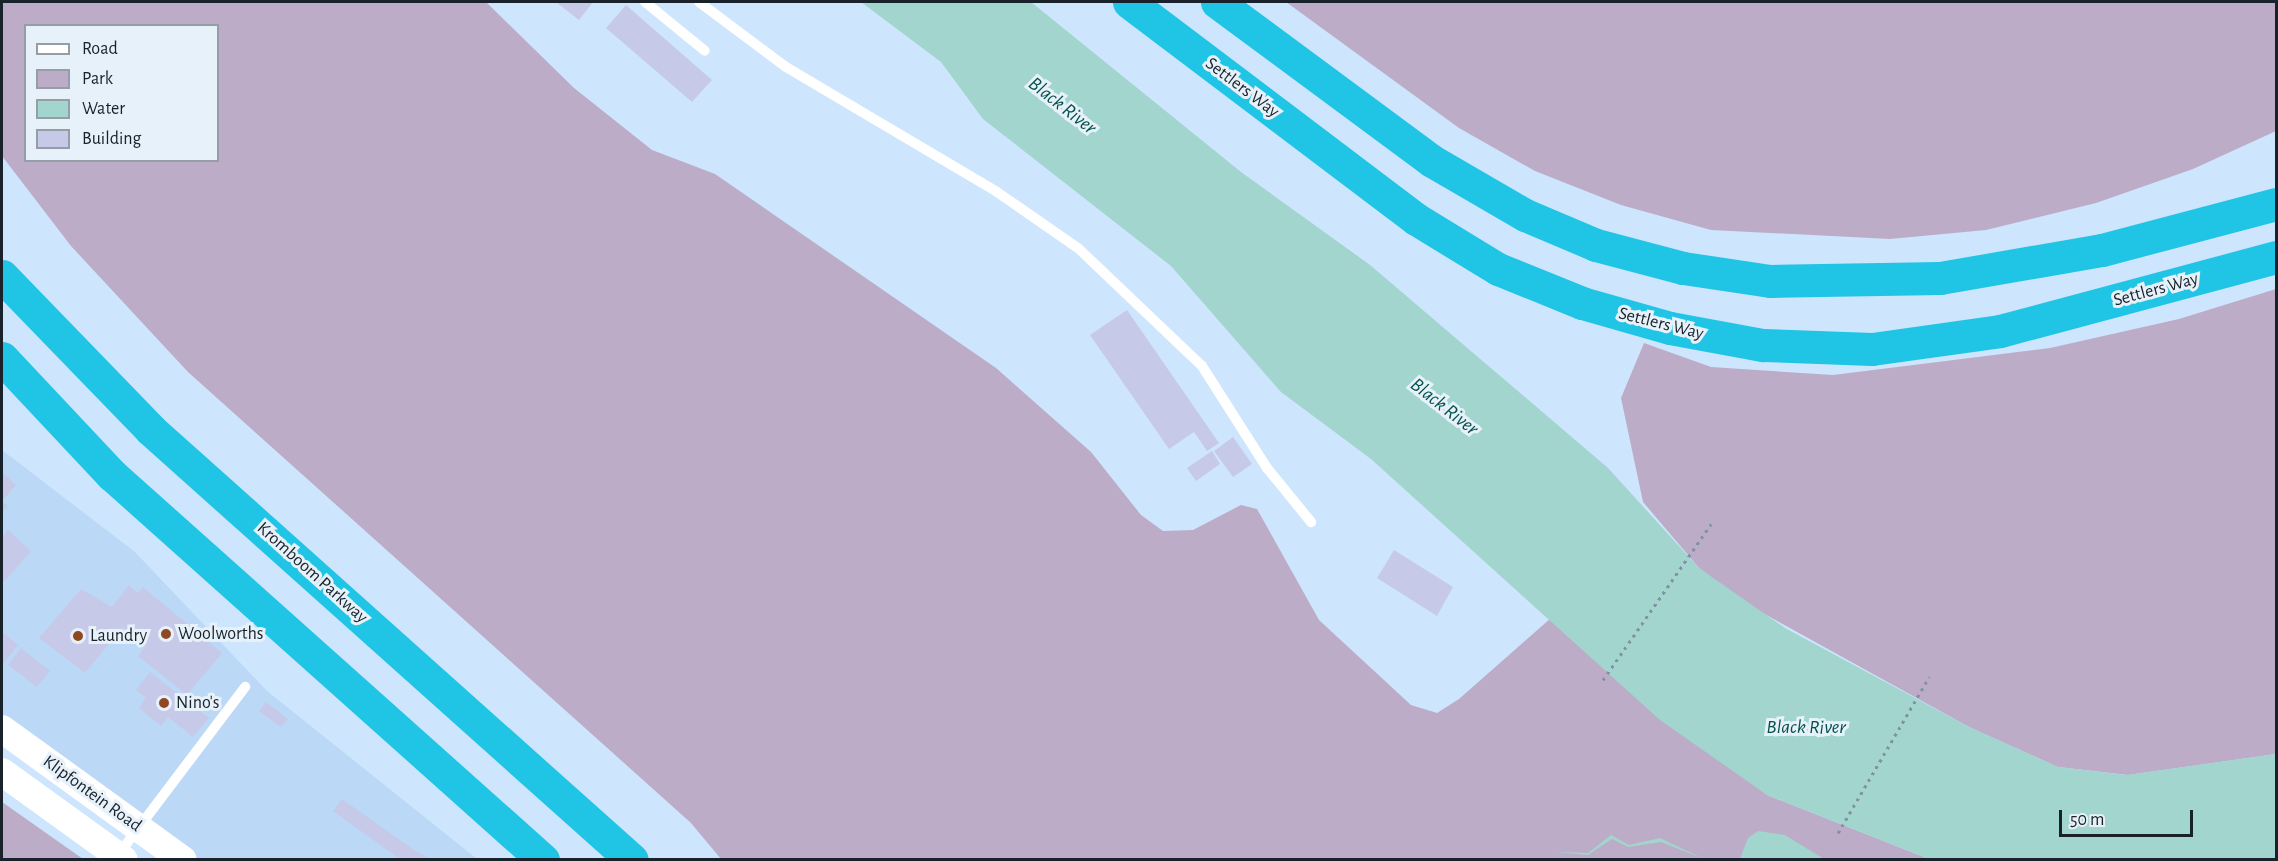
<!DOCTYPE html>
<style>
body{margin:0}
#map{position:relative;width:2278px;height:861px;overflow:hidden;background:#cde5fd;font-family:"Alegreya Sans",sans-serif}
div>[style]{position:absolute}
.built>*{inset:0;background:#bbd8f6}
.green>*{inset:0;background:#bcacc7}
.water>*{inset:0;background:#a1d5cd}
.building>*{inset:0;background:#c6cae8}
.path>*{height:3px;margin-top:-1.5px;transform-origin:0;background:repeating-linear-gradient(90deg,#8092a3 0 3px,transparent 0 7.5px)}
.lane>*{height:10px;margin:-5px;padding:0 5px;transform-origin:5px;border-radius:5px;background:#fff}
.secondary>*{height:28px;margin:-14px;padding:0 14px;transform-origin:14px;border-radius:14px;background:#fff}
.highway>*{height:33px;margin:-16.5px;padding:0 16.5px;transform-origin:16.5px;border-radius:16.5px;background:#20c4e5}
.dots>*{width:16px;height:16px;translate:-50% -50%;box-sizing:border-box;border:3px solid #e7f1fa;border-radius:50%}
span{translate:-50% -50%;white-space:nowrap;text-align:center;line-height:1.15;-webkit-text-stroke:6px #e7f1fa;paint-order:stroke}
.street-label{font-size:18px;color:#19222a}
.poi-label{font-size:18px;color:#19222a}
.left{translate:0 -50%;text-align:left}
.water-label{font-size:20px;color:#03514a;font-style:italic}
.frame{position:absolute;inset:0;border:3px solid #19222a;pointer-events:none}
.legend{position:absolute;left:24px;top:24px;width:195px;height:138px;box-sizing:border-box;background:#e7f1fa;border:2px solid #959ea7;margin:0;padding:8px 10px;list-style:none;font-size:18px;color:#19222a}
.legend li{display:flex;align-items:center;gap:12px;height:30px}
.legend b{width:30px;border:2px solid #959ea7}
.scale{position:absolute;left:2059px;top:810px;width:134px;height:27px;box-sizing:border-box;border:3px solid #19222a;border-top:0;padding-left:8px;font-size:18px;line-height:21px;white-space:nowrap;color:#19222a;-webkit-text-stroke:4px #e7f1fa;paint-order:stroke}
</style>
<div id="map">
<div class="built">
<i style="clip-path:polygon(2px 450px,135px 552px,267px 691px,477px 859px,183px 859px,2px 729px)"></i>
</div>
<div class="green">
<i style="clip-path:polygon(evenodd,2px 2px,486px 2px,574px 88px,652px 150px,715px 174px,996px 368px,1091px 452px,1141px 515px,1163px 531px,1193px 530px,1241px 505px,1257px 509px,1319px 620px,1411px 705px,1437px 713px,1459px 699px,1551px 618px,1767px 795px,1929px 859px,721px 859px,691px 823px,188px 372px,71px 246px,2px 156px,2px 2px,26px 26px,218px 26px,218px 160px,26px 160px,26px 26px)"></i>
<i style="clip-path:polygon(1286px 2px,2276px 2px,2276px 131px,2193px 169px,2096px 203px,1986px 230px,1890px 239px,1711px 230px,1621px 205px,1535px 171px,1459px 128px)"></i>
<i style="clip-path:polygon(2276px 289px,2276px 754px,2128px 775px,2058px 767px,1969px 727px,1750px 606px,1699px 568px,1643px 502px,1621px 398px,1644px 343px,1711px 367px,1833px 375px,2050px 348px,2179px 319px)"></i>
<i style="clip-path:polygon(2px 802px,83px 859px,2px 859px)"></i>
</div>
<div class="water">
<i style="clip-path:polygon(861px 2px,1031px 2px,1241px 172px,1370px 265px,1608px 468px,1699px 568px,1785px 628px,1969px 727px,2058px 767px,2127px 775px,2276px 754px,2276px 859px,1929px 859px,1767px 795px,1660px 720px,1371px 459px,1281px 392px,1171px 266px,983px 119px,941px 62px)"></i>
<i style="clip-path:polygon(1758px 831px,1785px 835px,1824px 859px,1740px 859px,1748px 838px)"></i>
<i style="clip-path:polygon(1611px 835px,1629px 845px,1660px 838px,1704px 859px,1661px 842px,1628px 847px,1612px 839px,1588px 855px,1555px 852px,1588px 853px)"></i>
</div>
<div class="building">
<i style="clip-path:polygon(556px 2px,593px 2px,579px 20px)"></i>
<i style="clip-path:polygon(626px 5px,712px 80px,692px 102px,606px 28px)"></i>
<i style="clip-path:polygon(1127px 310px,1219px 443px,1207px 451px,1194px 432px,1169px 449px,1090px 335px)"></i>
<i style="clip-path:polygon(1233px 437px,1252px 464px,1233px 477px,1214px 451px)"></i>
<i style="clip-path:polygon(1212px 451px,1220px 464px,1196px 481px,1187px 468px)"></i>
<i style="clip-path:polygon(2px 472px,16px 485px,2px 501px,8px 506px,2px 513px)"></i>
<i style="clip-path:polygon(8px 530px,31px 551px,2px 584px,2px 538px)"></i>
<i style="clip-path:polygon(1394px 550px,1453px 587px,1437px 616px,1377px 578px)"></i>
<i style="clip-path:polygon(129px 585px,138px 593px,143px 587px,222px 653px,187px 695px,138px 656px,145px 647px,123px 627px,85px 673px,39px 638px,81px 589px,112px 607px)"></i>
<i style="clip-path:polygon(2px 632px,18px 645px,4px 663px,2px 661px)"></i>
<i style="clip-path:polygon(21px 648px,50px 671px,37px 687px,8px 665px)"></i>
<i style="clip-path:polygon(150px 672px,209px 718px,193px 737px,168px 717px,161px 726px,139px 708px,146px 698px,136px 690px)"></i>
<i style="clip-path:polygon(266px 702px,288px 719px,281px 727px,259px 711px)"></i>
<i style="clip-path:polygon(342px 799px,414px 850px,432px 860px,401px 860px,333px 811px)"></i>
</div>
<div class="path">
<i style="left:1603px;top:680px;width:190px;rotate:-55.3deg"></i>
<i style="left:1838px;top:833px;width:181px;rotate:-59.7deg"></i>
</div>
<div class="lane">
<i style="left:645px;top:2px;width:77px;rotate:39.2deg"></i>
<i style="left:699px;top:2px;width:109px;rotate:36.8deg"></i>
<i style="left:786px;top:67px;width:245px;rotate:30.6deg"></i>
<i style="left:997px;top:192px;width:98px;rotate:34.7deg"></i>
<i style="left:1078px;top:248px;width:171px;rotate:43.6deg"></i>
<i style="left:1202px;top:366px;width:121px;rotate:57.5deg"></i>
<i style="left:1267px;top:468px;width:70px;rotate:50.8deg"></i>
<i style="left:118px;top:855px;width:211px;rotate:-52.9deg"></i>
</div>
<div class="secondary">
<i style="left:2px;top:729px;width:223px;rotate:35.9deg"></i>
<i style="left:2px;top:772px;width:150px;rotate:35.8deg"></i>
</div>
<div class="highway">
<i style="left:1129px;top:2px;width:360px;rotate:37.1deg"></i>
<i style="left:1416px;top:219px;width:96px;rotate:31.4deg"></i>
<i style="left:1498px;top:269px;width:91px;rotate:22deg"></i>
<i style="left:1582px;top:303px;width:91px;rotate:15.9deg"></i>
<i style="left:1670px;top:328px;width:95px;rotate:10.4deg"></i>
<i style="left:1763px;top:345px;width:109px;rotate:2.1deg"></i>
<i style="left:1872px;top:349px;width:129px;rotate:-8deg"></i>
<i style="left:2000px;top:331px;width:286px;rotate:-15deg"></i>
<i style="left:1217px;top:2px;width:267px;rotate:36.5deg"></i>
<i style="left:1432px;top:161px;width:108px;rotate:30.1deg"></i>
<i style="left:1525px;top:215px;width:77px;rotate:22.9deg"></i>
<i style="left:1596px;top:245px;width:90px;rotate:14.8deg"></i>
<i style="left:1683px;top:268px;width:88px;rotate:8.5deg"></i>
<i style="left:1770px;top:281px;width:170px;rotate:-1deg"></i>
<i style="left:1940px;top:278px;width:164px;rotate:-9.8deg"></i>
<i style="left:2102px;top:250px;width:180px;rotate:-14.8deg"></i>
<i style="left:2px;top:276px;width:214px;rotate:45.9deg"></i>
<i style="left:151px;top:430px;width:645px;rotate:41.8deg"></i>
<i style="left:2px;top:358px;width:161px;rotate:46.8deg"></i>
<i style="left:112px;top:475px;width:578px;rotate:41.77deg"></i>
</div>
<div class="dots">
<i style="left:166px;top:634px;background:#8e4822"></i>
<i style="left:78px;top:636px;background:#8e4822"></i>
<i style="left:164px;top:703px;background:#8e4822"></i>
</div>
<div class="street-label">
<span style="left:1242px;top:88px;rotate:37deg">Settlers Way</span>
<span style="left:2156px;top:290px;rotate:-15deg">Settlers Way</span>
<span style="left:1661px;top:324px;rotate:14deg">Settlers Way</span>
<span style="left:312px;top:573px;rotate:42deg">Kromboom Parkway</span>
<span style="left:92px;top:794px;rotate:36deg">Klipfontein Road</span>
</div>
<div class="poi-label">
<span class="left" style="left:178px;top:634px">Woolworths</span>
<span class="left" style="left:90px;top:636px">Laundry</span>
<span class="left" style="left:176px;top:703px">Nino's</span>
</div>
<div class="water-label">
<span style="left:1062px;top:106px;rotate:38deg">Black River</span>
<span style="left:1444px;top:407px;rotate:38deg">Black River</span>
<span style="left:1806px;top:727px">Black River</span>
</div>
<div class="frame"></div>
<ul class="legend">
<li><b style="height:8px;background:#fff"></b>Road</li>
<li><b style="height:16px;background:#bcacc7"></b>Park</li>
<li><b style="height:16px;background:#a1d5cd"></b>Water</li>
<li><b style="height:16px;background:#c6cae8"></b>Building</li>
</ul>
<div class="scale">50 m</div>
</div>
